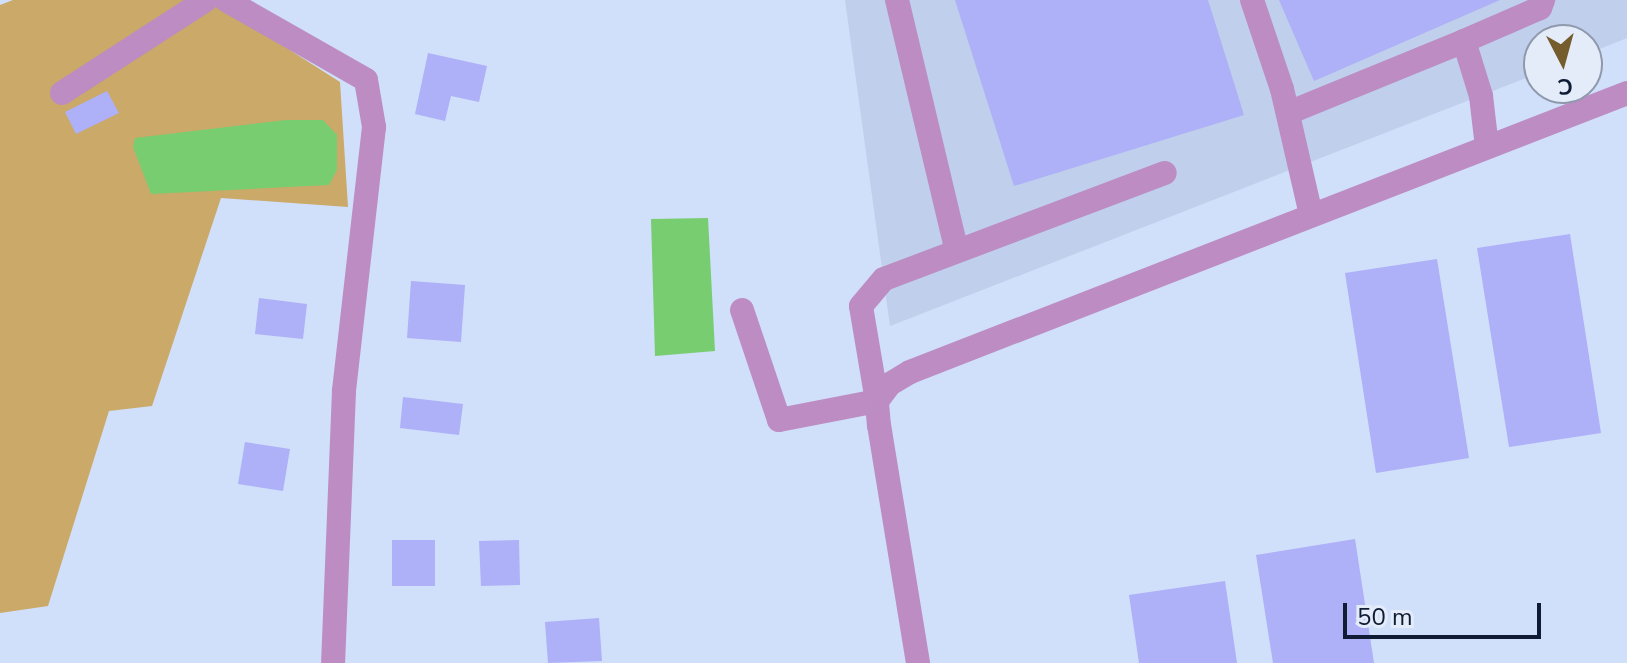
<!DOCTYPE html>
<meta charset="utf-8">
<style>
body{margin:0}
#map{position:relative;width:1627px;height:663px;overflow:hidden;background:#d0dffa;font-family:"Nunito Sans",sans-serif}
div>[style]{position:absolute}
.built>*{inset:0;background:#bfcfec}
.green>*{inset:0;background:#caa969}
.water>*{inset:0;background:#78cd71}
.building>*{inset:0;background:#aeb0f8}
.minor>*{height:24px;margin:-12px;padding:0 12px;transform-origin:12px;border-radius:12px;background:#bc8cc3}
span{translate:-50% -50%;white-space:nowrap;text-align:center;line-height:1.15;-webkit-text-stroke:7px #e4ecfa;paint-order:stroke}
.north{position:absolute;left:1523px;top:24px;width:80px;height:80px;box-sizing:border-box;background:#e4ecfa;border:2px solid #8f99ab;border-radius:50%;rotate:174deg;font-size:22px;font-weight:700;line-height:32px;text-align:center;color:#0f1c34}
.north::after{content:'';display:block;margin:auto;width:28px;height:36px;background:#745c2d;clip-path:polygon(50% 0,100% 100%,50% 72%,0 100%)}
.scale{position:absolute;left:1343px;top:603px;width:198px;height:36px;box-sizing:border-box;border:4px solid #0f1c34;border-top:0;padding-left:10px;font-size:24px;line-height:28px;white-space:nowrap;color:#0f1c34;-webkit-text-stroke:6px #e4ecfa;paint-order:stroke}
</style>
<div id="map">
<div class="built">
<i style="clip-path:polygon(845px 0,1627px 0,1627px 38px,1587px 54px,1587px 40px,1539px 40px,1539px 73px,890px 326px)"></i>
</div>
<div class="green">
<i style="clip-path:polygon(13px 0,211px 0,340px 82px,348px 207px,221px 198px,152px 406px,109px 411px,48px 606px,0 613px,0 5px)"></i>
</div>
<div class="water">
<i style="clip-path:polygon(286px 120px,323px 120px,337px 135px,337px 170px,329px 185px,151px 194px,133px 147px,135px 138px)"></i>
<i style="clip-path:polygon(708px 218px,715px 351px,655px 356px,651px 219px)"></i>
</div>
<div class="building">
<i style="clip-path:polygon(955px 0,1208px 0,1244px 115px,1014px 186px)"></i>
<i style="clip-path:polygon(1279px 0,1500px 0,1314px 81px)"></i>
<i style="clip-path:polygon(428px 53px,487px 66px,479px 102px,451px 96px,445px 121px,415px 114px)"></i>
<i style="clip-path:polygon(107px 91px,119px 113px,76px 134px,65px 112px)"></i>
<i style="clip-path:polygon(1570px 234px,1601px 433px,1509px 447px,1477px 248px)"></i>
<i style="clip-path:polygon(1437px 259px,1469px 458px,1376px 473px,1345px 273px)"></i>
<i style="clip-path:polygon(411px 281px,465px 285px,461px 342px,407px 338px)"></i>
<i style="clip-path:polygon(259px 298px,307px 304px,303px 339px,255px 334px)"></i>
<i style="clip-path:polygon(403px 397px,463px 404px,459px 435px,400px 428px)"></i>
<i style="clip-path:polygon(245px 442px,290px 449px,283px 491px,238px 484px)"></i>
<i style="clip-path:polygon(1355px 539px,1374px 663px,1273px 663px,1256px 555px)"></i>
<i style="clip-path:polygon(392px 540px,435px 540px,435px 586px,392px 586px)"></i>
<i style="clip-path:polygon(519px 540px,520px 585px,481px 586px,479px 541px)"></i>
<i style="clip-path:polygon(1225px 581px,1237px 663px,1139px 663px,1129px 595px)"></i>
<i style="clip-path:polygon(599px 618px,602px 661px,548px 663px,545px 622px)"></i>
</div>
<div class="minor">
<i style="left:226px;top:0;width:161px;rotate:29.7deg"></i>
<i style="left:366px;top:80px;width:48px;rotate:80.3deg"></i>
<i style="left:374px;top:127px;width:266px;rotate:96.5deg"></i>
<i style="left:344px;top:391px;width:272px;rotate:92.3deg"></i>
<i style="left:897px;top:0;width:258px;rotate:76.6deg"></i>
<i style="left:1252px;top:0;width:94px;rotate:71.4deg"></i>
<i style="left:1282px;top:89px;width:129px;rotate:77deg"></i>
<i style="left:1464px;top:41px;width:83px;rotate:-23.5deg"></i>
<i style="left:1540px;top:8px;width:9px;rotate:-69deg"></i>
<i style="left:62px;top:93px;width:171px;rotate:-32.9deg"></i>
<i style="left:1288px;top:113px;width:190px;rotate:-22.2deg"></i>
<i style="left:1464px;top:41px;width:58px;rotate:72.8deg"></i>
<i style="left:1481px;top:96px;width:51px;rotate:83.3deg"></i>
<i style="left:742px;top:310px;width:116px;rotate:71.4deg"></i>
<i style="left:779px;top:420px;width:100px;rotate:-11deg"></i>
<i style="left:877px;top:401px;width:96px;rotate:-99.6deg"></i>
<i style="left:861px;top:306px;width:35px;rotate:-50deg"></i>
<i style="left:884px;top:279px;width:300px;rotate:-20.7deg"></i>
<i style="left:918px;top:663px;width:240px;rotate:-99.3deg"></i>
<i style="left:879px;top:426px;width:25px;rotate:-95deg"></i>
<i style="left:877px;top:401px;width:21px;rotate:-53deg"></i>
<i style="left:890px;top:384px;width:23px;rotate:-31deg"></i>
<i style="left:910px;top:372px;width:769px;rotate:-21.26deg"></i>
</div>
<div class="north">С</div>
<div class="scale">50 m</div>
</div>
